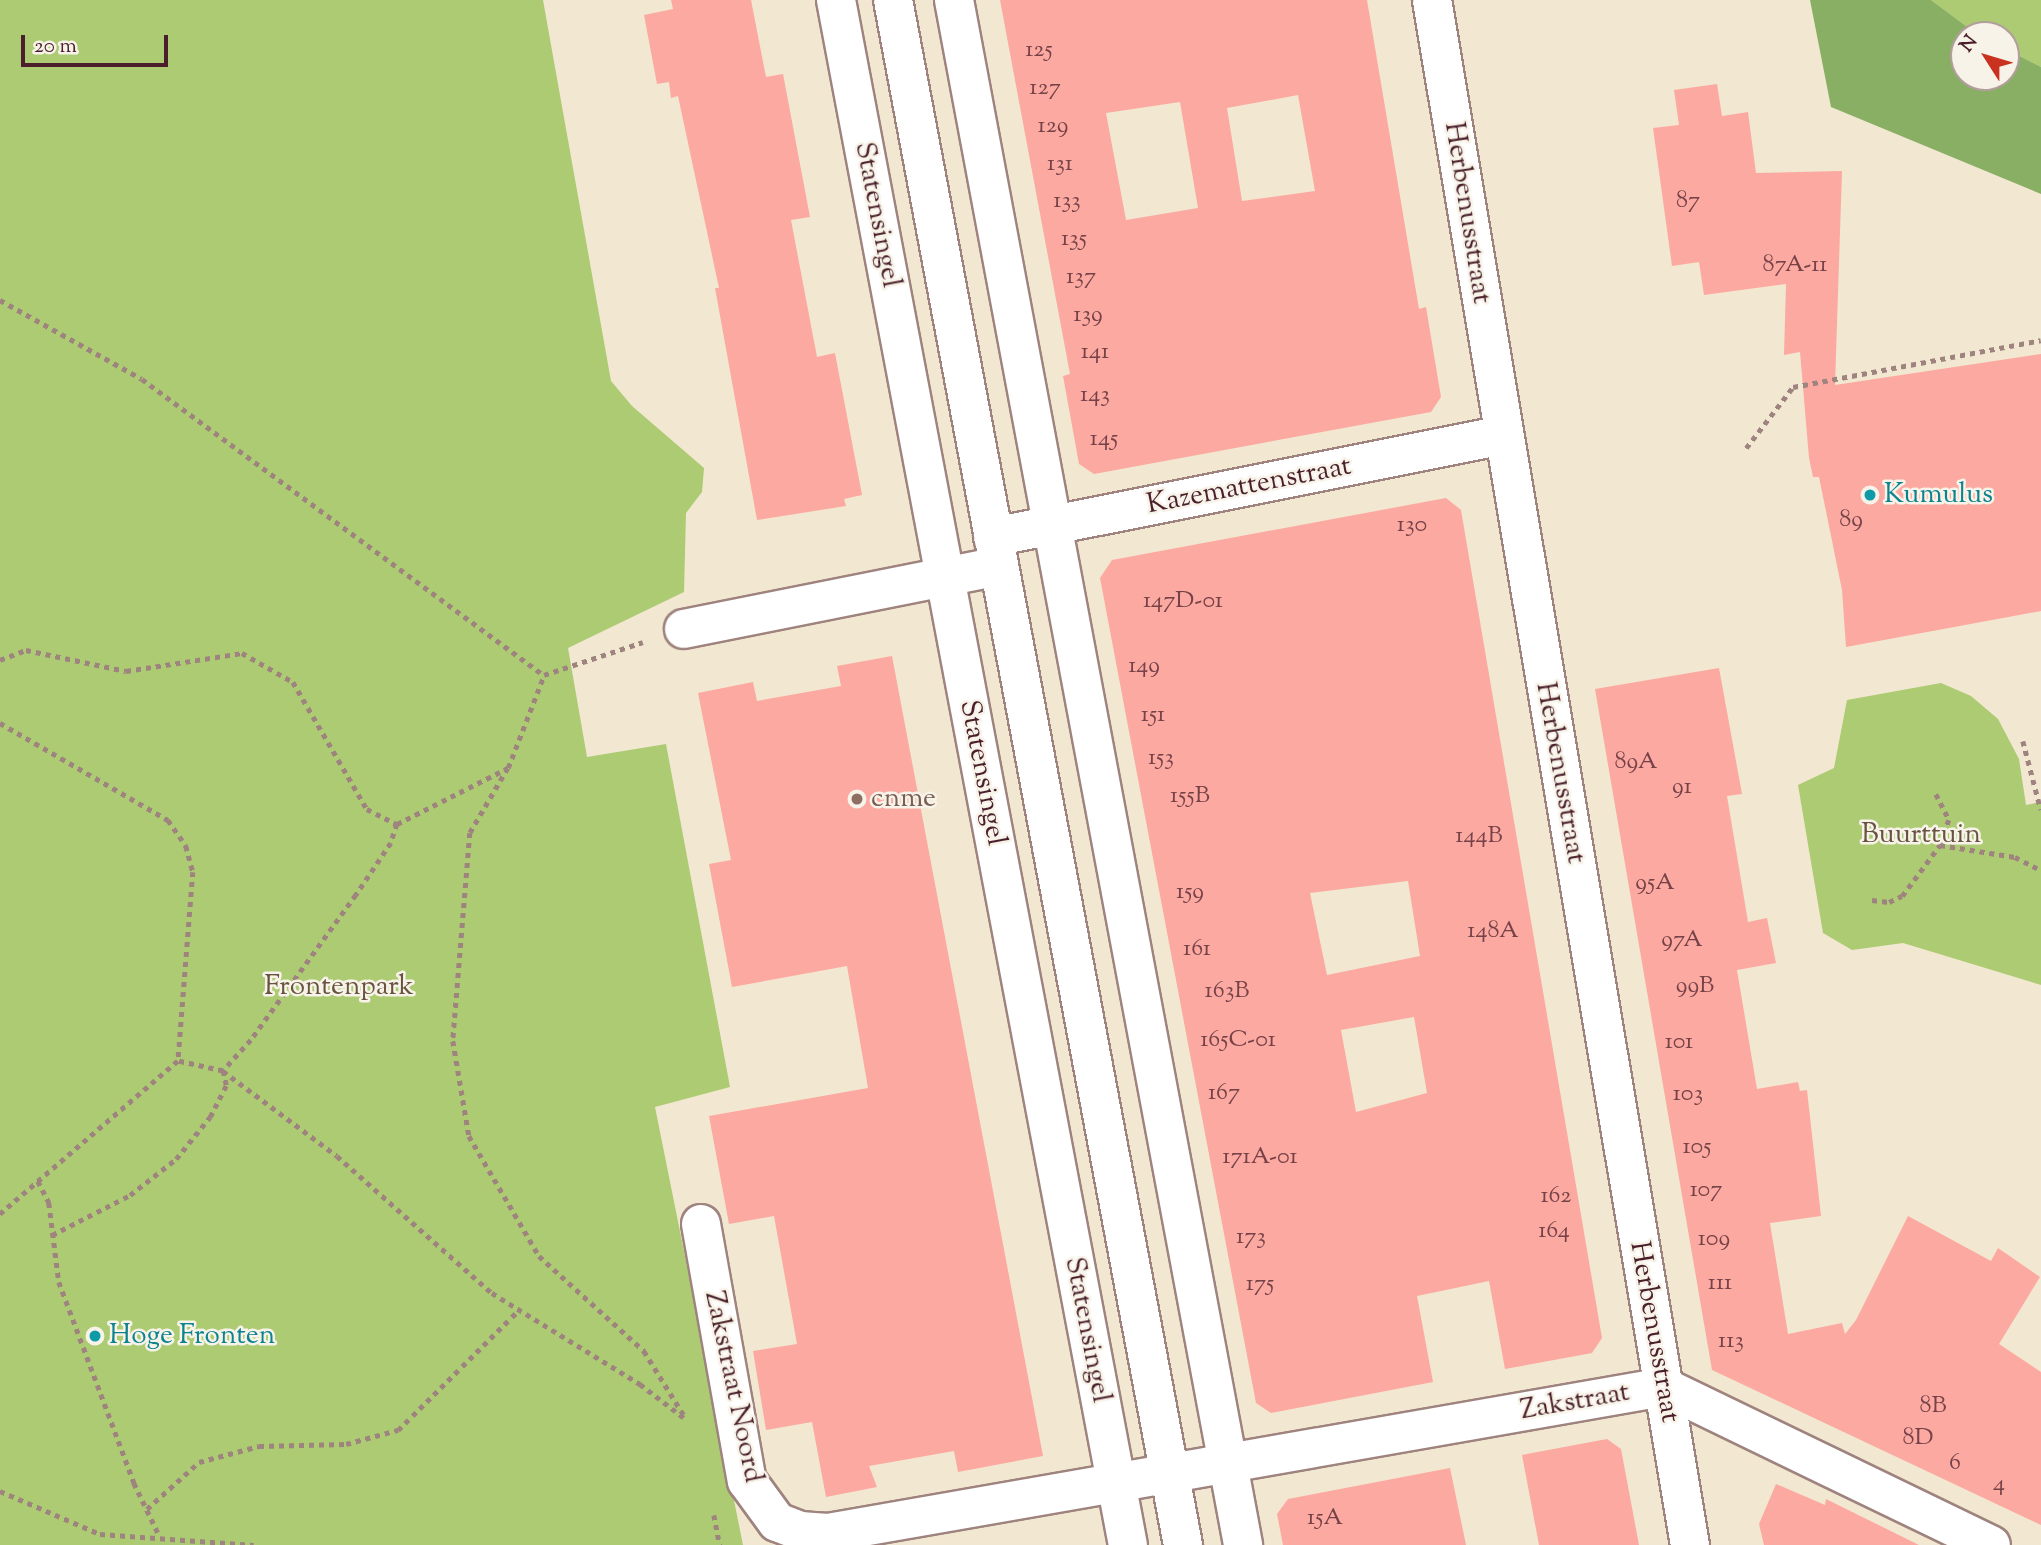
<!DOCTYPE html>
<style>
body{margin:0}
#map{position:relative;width:2041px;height:1545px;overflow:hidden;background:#f2e7d0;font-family:"Sorts Mill Goudy",serif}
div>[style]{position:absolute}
.green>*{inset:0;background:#accb72}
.forest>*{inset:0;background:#89af64}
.building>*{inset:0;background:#fca9a1}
.path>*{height:4.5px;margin-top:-2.25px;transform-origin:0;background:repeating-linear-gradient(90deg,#9e837e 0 5px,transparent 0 10px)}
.roads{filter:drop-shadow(2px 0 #9e837e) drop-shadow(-2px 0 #9e837e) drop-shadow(0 2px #9e837e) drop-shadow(0 -2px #9e837e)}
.minor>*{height:38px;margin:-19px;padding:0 19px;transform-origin:19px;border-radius:19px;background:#fff}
.secondary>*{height:38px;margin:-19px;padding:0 19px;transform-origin:19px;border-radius:19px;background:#fff}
.dots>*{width:19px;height:19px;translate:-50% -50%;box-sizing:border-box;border:4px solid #f7f3e8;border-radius:50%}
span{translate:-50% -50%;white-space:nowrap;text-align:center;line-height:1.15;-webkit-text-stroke:5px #f7f3e8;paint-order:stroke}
.number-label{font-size:24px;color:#764248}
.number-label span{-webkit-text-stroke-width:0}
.street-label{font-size:28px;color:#4a1f2b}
.culture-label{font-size:28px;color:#0d838f}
.left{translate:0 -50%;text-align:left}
.education-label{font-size:28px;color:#785e54}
.park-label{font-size:28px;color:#675340}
.north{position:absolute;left:1950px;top:21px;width:70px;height:70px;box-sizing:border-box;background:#f7f3e8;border:2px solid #b29e9c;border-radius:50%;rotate:307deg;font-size:19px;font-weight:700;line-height:28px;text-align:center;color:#4a1f2b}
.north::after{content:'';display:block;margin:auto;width:24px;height:32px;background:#c8321e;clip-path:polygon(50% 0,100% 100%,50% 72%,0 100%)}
.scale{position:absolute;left:21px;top:35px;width:147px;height:32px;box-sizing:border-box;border:4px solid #4a1f2b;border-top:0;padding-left:9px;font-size:21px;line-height:24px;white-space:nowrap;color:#4a1f2b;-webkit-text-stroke:5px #f7f3e8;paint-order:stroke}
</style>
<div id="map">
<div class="green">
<i style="clip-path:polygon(0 0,543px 0,611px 381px,632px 406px,704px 468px,702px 492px,686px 513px,684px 592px,568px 648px,587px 757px,666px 744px,730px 1087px,655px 1107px,743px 1545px,0 1545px)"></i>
<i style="clip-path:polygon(1931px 0,2041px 0,2041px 67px,2006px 49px,2006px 35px,1978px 35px)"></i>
<i style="clip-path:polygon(1941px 683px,1971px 696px,1998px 719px,2019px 759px,2026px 805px,2041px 802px,2041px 985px,1903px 943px,1852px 950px,1823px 933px,1798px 785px,1834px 768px,1847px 700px)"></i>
</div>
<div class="forest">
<i style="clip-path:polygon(1810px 0,1931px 0,1978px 35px,1964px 35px,1964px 77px,2006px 77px,2006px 49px,2041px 67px,2041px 194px,1831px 107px)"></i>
</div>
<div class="building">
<i style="clip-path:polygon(671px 0,751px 0,766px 77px,783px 74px,810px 217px,791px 220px,817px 357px,835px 353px,862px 495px,844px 499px,846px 506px,757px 520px,715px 288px,719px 288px,678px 96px,671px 98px,669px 82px,657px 84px,644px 15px,673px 9px)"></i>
<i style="clip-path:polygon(evenodd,1000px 0,1367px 0,1419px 309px,1426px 307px,1441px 397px,1431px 412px,1094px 474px,1079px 464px,1063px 376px,1070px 374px,1000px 0,1298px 95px,1315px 191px,1242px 201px,1227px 108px,1298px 95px,1000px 0,1180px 102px,1198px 208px,1126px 220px,1106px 113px,1180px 102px)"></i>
<i style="clip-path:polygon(1717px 84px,1722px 116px,1748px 112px,1756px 173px,1842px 171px,1835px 385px,2041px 354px,2041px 611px,1846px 647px,1842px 590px,1819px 477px,1813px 477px,1809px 458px,1800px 352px,1784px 355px,1786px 284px,1704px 295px,1699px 262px,1672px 266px,1653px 128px,1679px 125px,1674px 90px)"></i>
<i style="clip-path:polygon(evenodd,1446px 498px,1461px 510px,1602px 1338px,1592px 1353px,1505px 1369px,1489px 1281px,1417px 1296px,1433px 1382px,1271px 1413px,1256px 1403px,1100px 578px,1112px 560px,1446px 498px,1408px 881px,1420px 956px,1327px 975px,1310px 893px,1408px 881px,1446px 498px,1414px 1017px,1427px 1093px,1356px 1112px,1341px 1030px,1414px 1017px)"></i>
<i style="clip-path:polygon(892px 656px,1043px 1456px,958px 1472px,954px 1451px,869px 1466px,877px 1487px,826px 1497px,812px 1422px,766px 1430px,753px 1351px,797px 1344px,774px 1216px,729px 1224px,709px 1116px,868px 1088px,847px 966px,732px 987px,709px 864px,731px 860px,698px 693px,753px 682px,757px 701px,841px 686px,837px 666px)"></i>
<i style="clip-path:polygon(1719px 668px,1742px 794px,1727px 796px,1748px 922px,1767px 918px,1776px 963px,1737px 970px,1757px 1089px,1798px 1082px,1800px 1091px,1807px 1090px,1821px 1216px,1770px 1223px,1788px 1334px,1842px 1323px,1845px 1334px,1856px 1320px,1908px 1216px,1991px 1261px,1998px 1248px,2040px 1277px,1999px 1344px,2041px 1372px,2041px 1525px,1712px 1370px,1595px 689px)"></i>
<i style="clip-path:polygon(1607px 1439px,1621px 1449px,1639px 1545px,1539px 1545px,1522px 1455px)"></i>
<i style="clip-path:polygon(1450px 1468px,1466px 1545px,1283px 1545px,1277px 1514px,1288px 1499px)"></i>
<i style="clip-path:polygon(1776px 1484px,1825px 1505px,1826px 1499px,1919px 1545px,1764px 1545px,1759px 1524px)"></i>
</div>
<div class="path">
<i style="left:0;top:300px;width:162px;rotate:29.1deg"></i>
<i style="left:142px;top:379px;width:499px;rotate:36.4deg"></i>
<i style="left:1746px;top:448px;width:77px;rotate:-52.4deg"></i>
<i style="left:1793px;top:387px;width:252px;rotate:-10.7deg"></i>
<i style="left:0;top:660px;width:28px;rotate:-21deg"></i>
<i style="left:26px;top:650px;width:102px;rotate:11.9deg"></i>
<i style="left:126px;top:671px;width:117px;rotate:-8.8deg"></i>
<i style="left:242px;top:653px;width:59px;rotate:29.6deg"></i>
<i style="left:293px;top:682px;width:147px;rotate:59.8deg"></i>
<i style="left:367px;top:809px;width:34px;rotate:27deg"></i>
<i style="left:397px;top:824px;width:124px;rotate:-26.8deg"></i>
<i style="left:508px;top:768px;width:100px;rotate:-68.8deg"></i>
<i style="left:544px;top:675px;width:104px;rotate:-18.4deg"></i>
<i style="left:0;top:723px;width:194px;rotate:30deg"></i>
<i style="left:168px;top:820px;width:32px;rotate:55deg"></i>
<i style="left:186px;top:846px;width:27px;rotate:75deg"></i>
<i style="left:193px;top:872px;width:190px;rotate:94.5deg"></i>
<i style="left:178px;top:1061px;width:235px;rotate:139.3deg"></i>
<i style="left:2023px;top:741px;width:71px;rotate:75.4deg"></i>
<i style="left:508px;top:768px;width:75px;rotate:120.3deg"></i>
<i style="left:470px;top:833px;width:209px;rotate:94.7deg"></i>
<i style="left:453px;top:1041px;width:96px;rotate:80.4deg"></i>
<i style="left:469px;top:1136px;width:139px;rotate:59.7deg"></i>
<i style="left:539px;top:1256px;width:142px;rotate:42.1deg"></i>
<i style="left:644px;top:1351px;width:78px;rotate:58.2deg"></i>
<i style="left:1936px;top:794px;width:29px;rotate:63deg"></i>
<i style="left:1949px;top:820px;width:27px;rotate:110deg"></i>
<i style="left:397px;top:824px;width:20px;rotate:108deg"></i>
<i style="left:391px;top:843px;width:63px;rotate:123.9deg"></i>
<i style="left:356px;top:895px;width:179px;rotate:125.9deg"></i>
<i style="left:251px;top:1040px;width:42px;rotate:132.1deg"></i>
<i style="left:223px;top:1071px;width:142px;rotate:36.7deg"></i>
<i style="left:337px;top:1156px;width:207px;rotate:41.5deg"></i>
<i style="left:492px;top:1293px;width:174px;rotate:31.6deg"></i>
<i style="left:640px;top:1384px;width:59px;rotate:37.5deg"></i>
<i style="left:1872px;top:900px;width:17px;rotate:7deg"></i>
<i style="left:1889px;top:902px;width:14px;rotate:-25deg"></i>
<i style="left:1902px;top:896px;width:64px;rotate:-53.3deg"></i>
<i style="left:1940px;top:845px;width:76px;rotate:9.1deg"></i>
<i style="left:2015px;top:857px;width:29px;rotate:27deg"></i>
<i style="left:38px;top:1181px;width:25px;rotate:63deg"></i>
<i style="left:49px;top:1203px;width:80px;rotate:82.8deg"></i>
<i style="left:59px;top:1282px;width:215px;rotate:69.5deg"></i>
<i style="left:134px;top:1483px;width:58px;rotate:64.3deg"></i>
<i style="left:52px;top:1235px;width:88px;rotate:-27.1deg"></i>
<i style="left:130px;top:1195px;width:58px;rotate:-38deg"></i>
<i style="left:176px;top:1159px;width:54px;rotate:-51deg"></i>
<i style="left:210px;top:1117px;width:36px;rotate:-63deg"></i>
<i style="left:226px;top:1085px;width:14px;rotate:-102deg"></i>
<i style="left:223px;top:1071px;width:46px;rotate:-167.5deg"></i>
<i style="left:0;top:1491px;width:109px;rotate:23.3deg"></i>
<i style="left:100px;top:1534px;width:154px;rotate:4.1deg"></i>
<i style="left:147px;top:1509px;width:70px;rotate:-42.1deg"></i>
<i style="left:199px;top:1462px;width:62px;rotate:-14.9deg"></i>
<i style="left:259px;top:1446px;width:87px;rotate:-1.3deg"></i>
<i style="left:346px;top:1444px;width:54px;rotate:-15.1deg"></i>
<i style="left:398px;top:1430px;width:170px;rotate:-44.8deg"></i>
<i style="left:714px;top:1515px;width:31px;rotate:79deg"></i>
</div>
<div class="roads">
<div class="minor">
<i style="left:836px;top:0;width:1572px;rotate:79.3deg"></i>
<i style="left:954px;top:0;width:1572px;rotate:79.4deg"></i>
<i style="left:1432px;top:0;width:1566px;rotate:80.52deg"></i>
<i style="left:993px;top:537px;width:521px;rotate:-11.29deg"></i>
<i style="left:684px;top:629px;width:320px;rotate:-11.3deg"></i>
<i style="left:701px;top:1224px;width:261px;rotate:79.9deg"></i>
<i style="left:747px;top:1481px;width:51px;rotate:53.8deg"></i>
<i style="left:777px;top:1522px;width:25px;rotate:21deg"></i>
<i style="left:800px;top:1531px;width:28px;rotate:4deg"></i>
<i style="left:828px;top:1533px;width:849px;rotate:-9.91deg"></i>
<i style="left:1664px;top:1387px;width:363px;rotate:25.8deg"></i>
</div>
<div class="secondary">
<i style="left:893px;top:0;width:1572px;rotate:79.37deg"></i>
</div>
</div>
<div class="dots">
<i style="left:1870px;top:495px;background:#0f9aa8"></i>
<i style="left:857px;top:799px;background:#8d6e63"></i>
<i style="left:95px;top:1336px;background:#0f9aa8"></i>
</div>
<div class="number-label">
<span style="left:1039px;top:51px">125</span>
<span style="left:1045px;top:89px">127</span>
<span style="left:1053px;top:127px">129</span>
<span style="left:1060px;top:165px">131</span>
<span style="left:1067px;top:202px">133</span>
<span style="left:1688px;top:202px">87</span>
<span style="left:1074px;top:240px">135</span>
<span style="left:1795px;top:266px">87A-11</span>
<span style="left:1081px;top:278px">137</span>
<span style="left:1088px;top:316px">139</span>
<span style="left:1095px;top:353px">141</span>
<span style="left:1095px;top:396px">143</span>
<span style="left:1104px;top:440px">145</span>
<span style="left:1851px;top:521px">89</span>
<span style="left:1412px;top:526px">130</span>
<span style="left:1183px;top:602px">147D-01</span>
<span style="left:1144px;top:667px">149</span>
<span style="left:1153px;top:716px">151</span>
<span style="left:1161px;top:759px">153</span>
<span style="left:1636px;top:763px">89A</span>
<span style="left:1682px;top:788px">91</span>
<span style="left:1190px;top:797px">155B</span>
<span style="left:1479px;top:837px">144B</span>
<span style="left:1655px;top:884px">95A</span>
<span style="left:1190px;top:893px">159</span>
<span style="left:1493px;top:932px">148A</span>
<span style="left:1682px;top:941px">97A</span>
<span style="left:1197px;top:950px">161</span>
<span style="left:1695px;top:987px">99B</span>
<span style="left:1227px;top:992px">163B</span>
<span style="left:1238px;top:1041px">165C-01</span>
<span style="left:1679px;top:1043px">101</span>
<span style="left:1224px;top:1094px">167</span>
<span style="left:1688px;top:1095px">103</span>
<span style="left:1697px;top:1148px">105</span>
<span style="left:1260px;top:1158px">171A-01</span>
<span style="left:1706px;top:1191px">107</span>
<span style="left:1556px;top:1197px">162</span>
<span style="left:1554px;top:1232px">164</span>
<span style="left:1251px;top:1238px">173</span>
<span style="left:1714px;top:1240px">109</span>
<span style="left:1720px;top:1284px">111</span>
<span style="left:1260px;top:1285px">175</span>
<span style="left:1731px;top:1342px">113</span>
<span style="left:1933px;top:1407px">8B</span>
<span style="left:1918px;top:1439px">8D</span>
<span style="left:1955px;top:1464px">6</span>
<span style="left:1999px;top:1485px">4</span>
<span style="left:1325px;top:1519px">15A</span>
</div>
<div class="street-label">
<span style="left:1467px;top:213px;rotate:81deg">Herbenusstraat</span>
<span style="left:877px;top:215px;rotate:79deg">Statensingel</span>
<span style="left:1249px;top:486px;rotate:-11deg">Kazemattenstraat</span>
<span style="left:982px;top:773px;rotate:79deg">Statensingel</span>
<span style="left:1560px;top:773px;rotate:80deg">Herbenusstraat</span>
<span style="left:1087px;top:1330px;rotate:79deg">Statensingel</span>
<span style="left:1654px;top:1332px;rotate:80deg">Herbenusstraat</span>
<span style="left:733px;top:1387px;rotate:78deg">Zakstraat Noord</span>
<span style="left:1575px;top:1402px;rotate:-10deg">Zakstraat</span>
</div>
<div class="culture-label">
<span class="left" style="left:1884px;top:495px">Kumulus</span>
<span class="left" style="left:109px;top:1336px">Hoge Fronten</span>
</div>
<div class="education-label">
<span class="left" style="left:871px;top:799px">cnme</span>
</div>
<div class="park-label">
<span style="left:1921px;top:835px">Buurttuin</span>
<span style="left:339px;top:987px">Frontenpark</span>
</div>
<div class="north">N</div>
<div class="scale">20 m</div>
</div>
